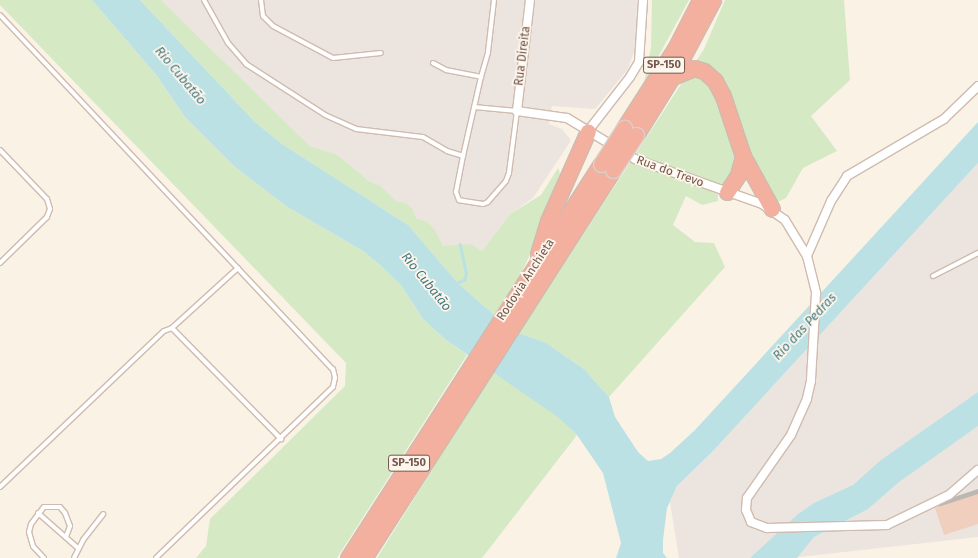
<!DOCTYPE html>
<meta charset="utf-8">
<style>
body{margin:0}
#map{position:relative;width:978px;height:558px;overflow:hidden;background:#fbf2e6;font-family:"Fira Sans",sans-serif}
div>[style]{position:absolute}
.industrial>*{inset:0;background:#ece5df}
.green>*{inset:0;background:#d5e9c5}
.water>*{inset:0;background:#bbe1e4}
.shadow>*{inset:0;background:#0003}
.stream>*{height:2.5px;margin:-1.25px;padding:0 1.25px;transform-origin:1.25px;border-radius:1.25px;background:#bbe1e4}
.building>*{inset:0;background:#f0cfbe}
.roads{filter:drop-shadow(1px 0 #cfbbaf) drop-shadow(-1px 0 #cfbbaf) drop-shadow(0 1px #cfbbaf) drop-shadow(0 -1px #cfbbaf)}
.lane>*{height:4px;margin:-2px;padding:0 2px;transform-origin:2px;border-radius:2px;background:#fff}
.street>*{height:8px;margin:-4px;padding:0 4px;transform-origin:4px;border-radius:4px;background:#fff}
.highway>*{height:15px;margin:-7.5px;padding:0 7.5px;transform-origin:7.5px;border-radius:7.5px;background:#f3b09f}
.bridges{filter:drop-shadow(1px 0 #d8d0cd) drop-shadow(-1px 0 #d8d0cd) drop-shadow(0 1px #d8d0cd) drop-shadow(0 -1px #d8d0cd)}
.highway-bridge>*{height:15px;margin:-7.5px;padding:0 7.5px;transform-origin:7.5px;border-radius:7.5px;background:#f3b09f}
span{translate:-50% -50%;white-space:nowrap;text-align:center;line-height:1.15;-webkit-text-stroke:3.5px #fef6ec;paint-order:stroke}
.shield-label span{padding:1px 3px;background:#fef6ec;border:1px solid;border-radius:3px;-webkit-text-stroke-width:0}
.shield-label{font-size:11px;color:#74574c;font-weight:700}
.street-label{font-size:12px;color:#74574c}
.water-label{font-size:13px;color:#43787f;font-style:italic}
</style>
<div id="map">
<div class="industrial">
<i style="clip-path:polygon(161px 0,637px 0,636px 46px,628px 69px,595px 109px,552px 106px,549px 124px,562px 129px,570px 139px,570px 142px,533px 198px,510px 214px,482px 251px,443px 246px,436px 231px,428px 222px,416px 218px,413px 209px,406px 203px,396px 201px,381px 186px,369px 181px,338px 155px,310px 146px)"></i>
<i style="clip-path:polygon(978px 163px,978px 537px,791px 558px,679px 558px,670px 502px,677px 486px,714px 450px)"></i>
</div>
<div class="green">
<i style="clip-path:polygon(0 0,92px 0,157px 76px,185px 117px,235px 167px,286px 206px,363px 251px,380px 265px,401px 285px,423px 319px,446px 340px,467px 355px,337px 558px,196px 558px,206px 546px,210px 519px,345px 386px,346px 363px,0 5px)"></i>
<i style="clip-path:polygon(140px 0,161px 0,310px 146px,338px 155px,369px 181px,381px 186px,396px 201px,406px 203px,413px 209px,416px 218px,428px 222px,436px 231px,443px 246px,470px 244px,482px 251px,510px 214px,541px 195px,558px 168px,560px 173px,534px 246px,517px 282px,494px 315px,458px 283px,408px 225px,282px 144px,255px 122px)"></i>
<i style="clip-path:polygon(652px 0,689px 0,644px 83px,651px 48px)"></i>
<i style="clip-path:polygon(725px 0,844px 0,850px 80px,811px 116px,837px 151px,803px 168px,786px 198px,774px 204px,735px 166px,724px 184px,715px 183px,712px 192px,718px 194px,718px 201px,702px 205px,686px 196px,673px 225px,695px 242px,714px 243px,725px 267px,609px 397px,584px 369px,546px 343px,519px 333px,704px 49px)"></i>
<i style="clip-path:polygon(493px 372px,559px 417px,577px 435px,482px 558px,377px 558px)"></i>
</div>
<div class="water">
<i style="clip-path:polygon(92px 0,140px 0,255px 122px,282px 144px,408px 225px,458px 283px,494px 315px,519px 333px,546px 343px,584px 369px,609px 397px,615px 417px,638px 452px,648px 461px,661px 459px,670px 453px,695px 430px,978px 122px,978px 163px,714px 450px,677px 486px,667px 508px,663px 540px,663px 553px,667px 558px,616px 558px,621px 543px,603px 473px,577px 435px,558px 417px,446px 340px,423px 319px,401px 285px,380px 265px,363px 251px,286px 206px,235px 167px,185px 117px,157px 76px)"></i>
<i style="clip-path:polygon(978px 392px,978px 426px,899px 482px,868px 509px,814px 537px,797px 558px,750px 558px,797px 515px,814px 503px,853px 485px,881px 460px)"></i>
</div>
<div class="shadow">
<i style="clip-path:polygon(978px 489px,978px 523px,937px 508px,945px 500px)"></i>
</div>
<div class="stream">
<i style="left:456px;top:283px;width:9px;rotate:-21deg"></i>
<i style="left:464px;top:280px;width:6px;rotate:-72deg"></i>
<i style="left:466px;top:274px;width:30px;rotate:-102deg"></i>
</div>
<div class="building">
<i style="clip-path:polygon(978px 494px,978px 524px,944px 535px,935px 508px)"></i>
</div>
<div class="roads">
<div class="lane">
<i style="left:204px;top:0;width:49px;rotate:60.8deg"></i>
<i style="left:228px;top:43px;width:28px;rotate:49deg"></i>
<i style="left:246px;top:64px;width:94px;rotate:32.8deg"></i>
<i style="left:325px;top:115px;width:34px;rotate:24deg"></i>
<i style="left:356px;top:129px;width:67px;rotate:6.8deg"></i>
<i style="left:423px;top:137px;width:28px;rotate:30deg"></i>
<i style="left:447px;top:151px;width:17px;rotate:17deg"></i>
<i style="left:261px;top:0;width:16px;rotate:83deg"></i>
<i style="left:263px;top:16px;width:14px;rotate:45deg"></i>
<i style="left:273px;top:26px;width:68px;rotate:28.1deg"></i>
<i style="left:333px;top:58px;width:48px;rotate:-5.9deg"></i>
<i style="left:0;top:15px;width:486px;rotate:46.8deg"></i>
<i style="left:333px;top:369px;width:9px;rotate:77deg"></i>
<i style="left:335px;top:378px;width:9px;rotate:103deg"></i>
<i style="left:333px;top:387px;width:246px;rotate:136deg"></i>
<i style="left:433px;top:63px;width:15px;rotate:28deg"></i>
<i style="left:446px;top:70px;width:36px;rotate:11deg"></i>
<i style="left:474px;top:107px;width:43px;rotate:5.3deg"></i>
<i style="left:517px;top:111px;width:63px;rotate:97.4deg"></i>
<i style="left:509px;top:173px;width:9px;rotate:111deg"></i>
<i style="left:506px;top:181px;width:28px;rotate:131deg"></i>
<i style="left:488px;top:202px;width:5px;rotate:158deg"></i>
<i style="left:483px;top:204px;width:24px;rotate:-171deg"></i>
<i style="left:459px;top:200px;width:9px;rotate:-111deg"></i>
<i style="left:456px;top:192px;width:37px;rotate:-79deg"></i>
<i style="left:463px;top:156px;width:81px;rotate:-77.2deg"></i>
<i style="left:481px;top:77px;width:26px;rotate:-74deg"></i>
<i style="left:488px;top:52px;width:52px;rotate:-83.4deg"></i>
<i style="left:0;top:150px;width:68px;rotate:46.2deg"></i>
<i style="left:47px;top:199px;width:10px;rotate:73deg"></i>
<i style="left:50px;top:209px;width:9px;rotate:111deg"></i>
<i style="left:47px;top:217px;width:66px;rotate:135.6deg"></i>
<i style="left:933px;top:276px;width:51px;rotate:-27.1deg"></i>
<i style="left:172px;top:328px;width:156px;rotate:45.5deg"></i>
<i style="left:0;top:487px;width:226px;rotate:-43.6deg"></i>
<i style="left:164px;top:331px;width:9px;rotate:-21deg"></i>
<i style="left:172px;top:328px;width:89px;rotate:-42.3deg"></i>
<i style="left:38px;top:513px;width:53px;rotate:41.2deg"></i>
<i style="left:44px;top:558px;width:16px;rotate:-133deg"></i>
<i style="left:33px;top:546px;width:15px;rotate:-106deg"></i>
<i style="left:29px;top:532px;width:8px;rotate:-76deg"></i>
<i style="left:31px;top:524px;width:21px;rotate:-53deg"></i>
<i style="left:44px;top:507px;width:16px"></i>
<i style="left:60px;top:507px;width:8px;rotate:50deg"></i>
<i style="left:65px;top:513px;width:14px;rotate:69deg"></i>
<i style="left:70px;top:526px;width:12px;rotate:110deg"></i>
<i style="left:74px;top:558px;width:20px;rotate:-63deg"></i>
<i style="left:83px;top:540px;width:33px;rotate:-52deg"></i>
</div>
<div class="street">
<i style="left:530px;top:0;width:112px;rotate:96.7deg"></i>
<i style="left:517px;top:111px;width:50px;rotate:8deg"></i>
<i style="left:567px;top:118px;width:79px;rotate:31.1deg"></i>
<i style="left:635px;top:159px;width:135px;rotate:19.5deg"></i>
<i style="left:762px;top:204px;width:28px;rotate:35deg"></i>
<i style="left:785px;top:220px;width:42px;rotate:58.6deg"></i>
<i style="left:807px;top:256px;width:38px;rotate:76deg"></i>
<i style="left:816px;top:293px;width:88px;rotate:93.3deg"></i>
<i style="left:811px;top:381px;width:18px;rotate:103deg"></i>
<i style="left:807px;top:399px;width:39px;rotate:114deg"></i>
<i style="left:791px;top:435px;width:77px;rotate:124.9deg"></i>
<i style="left:747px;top:498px;width:12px;rotate:95deg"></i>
<i style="left:746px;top:510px;width:13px;rotate:67deg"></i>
<i style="left:751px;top:522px;width:17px;rotate:21deg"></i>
<i style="left:767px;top:528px;width:120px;rotate:-1.4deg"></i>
<i style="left:887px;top:525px;width:69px;rotate:-25.8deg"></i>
<i style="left:949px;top:495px;width:38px;rotate:-41deg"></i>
<i style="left:588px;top:131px;width:68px;rotate:-52.1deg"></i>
<i style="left:630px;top:77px;width:17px;rotate:-59deg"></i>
<i style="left:639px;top:62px;width:62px;rotate:-86.3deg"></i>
<i style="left:807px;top:256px;width:60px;rotate:-66.4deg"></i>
<i style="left:831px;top:201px;width:30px;rotate:-57deg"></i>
<i style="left:847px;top:176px;width:113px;rotate:-30.4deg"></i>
<i style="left:944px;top:119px;width:47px;rotate:-44.1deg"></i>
</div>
<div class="highway">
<i style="left:672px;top:77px;width:24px;rotate:-22deg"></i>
<i style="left:694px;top:68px;width:10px;rotate:17deg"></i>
<i style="left:704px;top:71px;width:15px;rotate:42deg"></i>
<i style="left:715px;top:81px;width:17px;rotate:62deg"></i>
<i style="left:723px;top:96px;width:63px;rotate:71.6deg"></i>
<i style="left:743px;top:156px;width:60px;rotate:61.3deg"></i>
<i style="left:624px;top:128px;width:96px;rotate:-57.3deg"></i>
<i style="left:676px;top:47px;width:53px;rotate:-62.9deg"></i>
<i style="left:636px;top:135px;width:68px;rotate:-58.2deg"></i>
<i style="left:672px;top:77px;width:87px;rotate:-62deg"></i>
<i style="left:727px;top:192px;width:20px;rotate:-57deg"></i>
<i style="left:738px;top:175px;width:20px;rotate:-75deg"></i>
<i style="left:538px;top:254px;width:34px;rotate:-73deg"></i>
<i style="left:548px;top:221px;width:98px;rotate:-66deg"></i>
<i style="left:348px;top:558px;width:468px;rotate:-57.3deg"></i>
<i style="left:364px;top:558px;width:461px;rotate:-57.3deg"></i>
</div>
</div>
<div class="bridges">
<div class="highway-bridge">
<i style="left:601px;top:164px;width:43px;rotate:-57.4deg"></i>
<i style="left:613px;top:170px;width:42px;rotate:-56.7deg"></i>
</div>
</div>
<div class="shield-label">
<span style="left:664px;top:65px">SP-150</span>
<span style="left:409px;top:463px">SP-150</span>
</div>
<div class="street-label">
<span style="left:523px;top:56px;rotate:-83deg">Rua Direita</span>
<span style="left:670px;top:172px;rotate:20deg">Rua do Trevo</span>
<span style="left:526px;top:280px;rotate:-57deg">Rodovia Anchieta</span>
</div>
<div class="water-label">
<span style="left:180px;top:76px;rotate:50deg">Rio Cubatão</span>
<span style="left:426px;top:282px;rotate:51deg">Rio Cubatão</span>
<span style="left:805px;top:327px;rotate:-47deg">Rio das Pedras</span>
</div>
</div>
